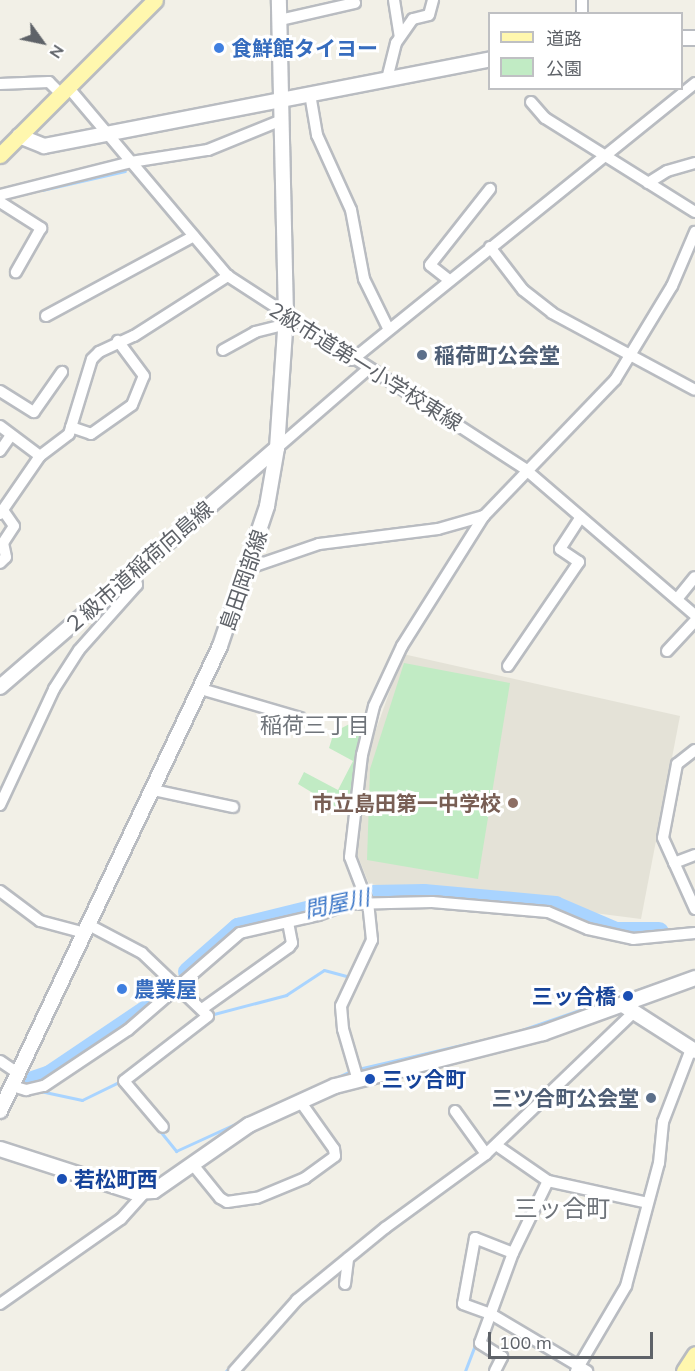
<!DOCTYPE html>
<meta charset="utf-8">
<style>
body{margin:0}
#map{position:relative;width:695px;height:1371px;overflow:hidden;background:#f2f0e7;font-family:Mulish,"Noto Sans JP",sans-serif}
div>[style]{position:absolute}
.education>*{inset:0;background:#e4e2d7}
.green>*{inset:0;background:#c1ebc4}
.stream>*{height:3px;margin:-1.5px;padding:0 1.5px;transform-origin:1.5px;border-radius:1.5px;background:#a9d4ff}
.river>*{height:20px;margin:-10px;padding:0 10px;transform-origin:10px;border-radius:10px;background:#a9d4ff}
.roads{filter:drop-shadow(2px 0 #b9bcc1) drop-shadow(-2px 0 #b9bcc1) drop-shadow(0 2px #b9bcc1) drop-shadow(0 -2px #b9bcc1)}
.street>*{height:10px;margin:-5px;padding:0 5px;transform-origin:5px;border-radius:5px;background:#fff}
.secondary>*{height:14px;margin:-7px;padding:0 7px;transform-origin:7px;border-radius:7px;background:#fff}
.primary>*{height:15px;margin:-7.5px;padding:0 7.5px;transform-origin:7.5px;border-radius:7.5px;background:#fff7ae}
.dots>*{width:16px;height:16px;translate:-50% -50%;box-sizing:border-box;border:3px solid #fff;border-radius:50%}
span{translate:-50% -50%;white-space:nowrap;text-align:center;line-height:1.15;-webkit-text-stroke:6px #fff;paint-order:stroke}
.shop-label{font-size:21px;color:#366cbe;font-weight:700}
.left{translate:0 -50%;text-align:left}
.service-label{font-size:21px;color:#4e5e75;font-weight:700}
.right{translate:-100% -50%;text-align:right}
.street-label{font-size:21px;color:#5e6268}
.education-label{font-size:21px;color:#785e54;font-weight:700}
.transit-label{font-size:21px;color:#164399;font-weight:700}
.neighbourhood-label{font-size:22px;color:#6f747a}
.water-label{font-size:22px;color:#3b76c7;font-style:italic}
.quarter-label{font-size:24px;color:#6f747a}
.legend{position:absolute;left:488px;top:12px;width:195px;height:78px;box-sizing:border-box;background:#fff;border:2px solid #bfc0c3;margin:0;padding:8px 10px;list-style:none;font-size:18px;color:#5e6268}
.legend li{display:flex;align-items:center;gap:12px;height:30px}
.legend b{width:30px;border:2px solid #bfc0c3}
.north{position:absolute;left:12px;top:12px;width:60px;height:60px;-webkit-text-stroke:4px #fff;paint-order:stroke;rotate:123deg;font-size:16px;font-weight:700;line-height:24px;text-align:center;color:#5e6268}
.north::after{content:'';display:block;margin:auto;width:21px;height:27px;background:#5e6268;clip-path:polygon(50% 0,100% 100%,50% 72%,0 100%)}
.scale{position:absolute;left:488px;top:1332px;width:165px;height:27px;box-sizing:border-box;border:3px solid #5e6268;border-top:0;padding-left:8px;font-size:18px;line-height:21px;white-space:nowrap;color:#5e6268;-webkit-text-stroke:4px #fff;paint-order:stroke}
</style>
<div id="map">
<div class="education">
<i style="clip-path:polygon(403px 654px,680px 716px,641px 919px,369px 884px,357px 854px,368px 752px)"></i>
</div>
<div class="green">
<i style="clip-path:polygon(404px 663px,510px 683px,478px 879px,367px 860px,370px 769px)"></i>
<i style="clip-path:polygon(365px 716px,369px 717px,349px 815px,298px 784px,304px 772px,338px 790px,353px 761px,329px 748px,334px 732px)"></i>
</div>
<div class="stream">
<i style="left:42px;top:190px;width:85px;rotate:-12.9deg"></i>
<i style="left:210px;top:1015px;width:79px;rotate:-14.7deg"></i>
<i style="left:286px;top:995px;width:45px;rotate:-33.3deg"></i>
<i style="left:324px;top:970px;width:24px;rotate:15deg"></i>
<i style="left:167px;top:1041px;width:35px;rotate:-37deg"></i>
<i style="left:358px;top:1069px;width:159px;rotate:-13.1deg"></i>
<i style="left:513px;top:1033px;width:193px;rotate:-19.1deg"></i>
<i style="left:40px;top:1091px;width:43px;rotate:12.1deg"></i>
<i style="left:82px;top:1100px;width:43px;rotate:-26deg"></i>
<i style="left:160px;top:1131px;width:26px;rotate:51deg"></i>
<i style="left:176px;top:1151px;width:192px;rotate:-24.6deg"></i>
<i style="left:226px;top:1371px;width:110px;rotate:-47.6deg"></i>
<i style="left:300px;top:1290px;width:90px;rotate:-38.7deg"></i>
<i style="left:465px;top:1371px;width:25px;rotate:-69deg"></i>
</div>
<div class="river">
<i style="left:188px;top:972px;width:67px;rotate:-41.3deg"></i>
<i style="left:238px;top:928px;width:138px;rotate:-13.8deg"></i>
<i style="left:372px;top:895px;width:52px;rotate:-1.1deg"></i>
<i style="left:424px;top:894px;width:132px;rotate:5.2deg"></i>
<i style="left:555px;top:906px;width:66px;rotate:23.1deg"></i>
<i style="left:616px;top:932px;width:43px"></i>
<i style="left:27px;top:1083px;width:24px;rotate:-19deg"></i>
<i style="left:50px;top:1075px;width:118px;rotate:-34deg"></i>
</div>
<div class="roads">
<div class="street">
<i style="left:394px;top:0;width:37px;rotate:81deg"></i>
<i style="left:582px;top:14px;width:14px;rotate:-90deg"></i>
<i style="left:280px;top:20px;width:77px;rotate:-12.8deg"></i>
<i style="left:387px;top:79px;width:37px;rotate:-76deg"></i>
<i style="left:396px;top:43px;width:29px;rotate:-55deg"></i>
<i style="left:413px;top:19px;width:16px;rotate:-14deg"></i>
<i style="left:429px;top:15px;width:16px;rotate:-75deg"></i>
<i style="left:0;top:84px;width:49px;rotate:-2.3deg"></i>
<i style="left:49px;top:82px;width:17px;rotate:45deg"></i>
<i style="left:68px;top:87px;width:248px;rotate:49.8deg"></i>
<i style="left:228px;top:276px;width:354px;rotate:33deg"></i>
<i style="left:525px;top:469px;width:224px;rotate:40.7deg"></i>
<i style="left:310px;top:94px;width:42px;rotate:80.3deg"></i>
<i style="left:317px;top:135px;width:82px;rotate:65.6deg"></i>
<i style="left:351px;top:210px;width:70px;rotate:79.3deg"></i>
<i style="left:364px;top:279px;width:55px;rotate:63.9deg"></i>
<i style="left:531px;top:102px;width:21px;rotate:49deg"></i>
<i style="left:545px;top:118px;width:177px;rotate:32.1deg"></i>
<i style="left:648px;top:183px;width:22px;rotate:-32deg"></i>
<i style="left:667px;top:171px;width:29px;rotate:-16deg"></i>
<i style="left:0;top:195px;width:135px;rotate:-14.1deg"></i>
<i style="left:131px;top:162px;width:78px;rotate:-8.9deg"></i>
<i style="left:208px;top:150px;width:80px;rotate:-22.1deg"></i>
<i style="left:0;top:202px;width:49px;rotate:32.4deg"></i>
<i style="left:41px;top:228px;width:51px;rotate:119.6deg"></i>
<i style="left:490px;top:247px;width:54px;rotate:52.5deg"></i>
<i style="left:523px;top:290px;width:37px;rotate:38deg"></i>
<i style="left:552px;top:313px;width:162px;rotate:28.3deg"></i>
<i style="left:449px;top:280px;width:24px;rotate:-142deg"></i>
<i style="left:430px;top:265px;width:97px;rotate:-51.7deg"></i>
<i style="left:46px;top:316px;width:168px;rotate:-28.4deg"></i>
<i style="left:223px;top:350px;width:37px;rotate:-29deg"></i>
<i style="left:255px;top:332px;width:32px;rotate:-14deg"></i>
<i style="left:352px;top:360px;width:441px;rotate:-38.9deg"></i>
<i style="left:0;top:391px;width:40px;rotate:32deg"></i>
<i style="left:34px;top:412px;width:49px;rotate:-55deg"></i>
<i style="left:0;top:426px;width:50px;rotate:36.9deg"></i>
<i style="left:40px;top:456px;width:36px;rotate:-37deg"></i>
<i style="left:69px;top:434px;width:78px;rotate:-73deg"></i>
<i style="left:92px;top:359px;width:10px;rotate:-45deg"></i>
<i style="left:99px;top:352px;width:38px;rotate:-25deg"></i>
<i style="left:134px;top:336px;width:112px;rotate:-32.6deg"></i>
<i style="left:71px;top:427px;width:21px;rotate:19deg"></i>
<i style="left:91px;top:434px;width:50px;rotate:-35.3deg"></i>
<i style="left:132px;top:405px;width:31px;rotate:-68deg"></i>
<i style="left:144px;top:376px;width:44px;rotate:-126.6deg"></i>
<i style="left:277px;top:448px;width:119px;rotate:-40.9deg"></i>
<i style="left:0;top:451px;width:19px;rotate:-55deg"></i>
<i style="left:0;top:514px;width:70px;rotate:-55.4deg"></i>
<i style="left:0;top:563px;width:8px;rotate:-45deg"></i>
<i style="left:6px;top:557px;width:14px;rotate:-102deg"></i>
<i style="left:3px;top:543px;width:20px;rotate:-57deg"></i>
<i style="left:14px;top:526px;width:19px;rotate:-125deg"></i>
<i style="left:249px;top:568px;width:74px;rotate:-18.9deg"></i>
<i style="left:319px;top:544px;width:120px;rotate:-7.2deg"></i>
<i style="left:438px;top:529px;width:48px;rotate:-15.8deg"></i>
<i style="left:677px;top:599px;width:28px;rotate:-51deg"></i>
<i style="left:667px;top:651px;width:41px;rotate:-47deg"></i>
<i style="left:508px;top:666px;width:126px;rotate:-55.7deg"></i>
<i style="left:579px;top:562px;width:23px;rotate:-146deg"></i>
<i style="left:560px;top:549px;width:38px;rotate:-57deg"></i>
<i style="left:201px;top:689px;width:103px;rotate:16.3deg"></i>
<i style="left:695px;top:750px;width:23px;rotate:142deg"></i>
<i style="left:677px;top:764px;width:75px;rotate:100.7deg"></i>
<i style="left:663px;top:838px;width:78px;rotate:65.7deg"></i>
<i style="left:153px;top:790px;width:82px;rotate:12deg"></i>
<i style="left:0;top:805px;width:128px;rotate:-65deg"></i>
<i style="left:54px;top:689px;width:46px;rotate:-57.3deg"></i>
<i style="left:79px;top:650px;width:87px;rotate:-48.3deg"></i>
<i style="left:137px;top:585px;width:15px;rotate:-101deg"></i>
<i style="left:674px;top:863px;width:22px;rotate:-21deg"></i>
<i style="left:0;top:891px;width:50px;rotate:36.9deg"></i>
<i style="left:40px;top:921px;width:47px;rotate:14.9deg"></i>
<i style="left:89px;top:925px;width:60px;rotate:27.8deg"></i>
<i style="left:142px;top:953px;width:91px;rotate:43.7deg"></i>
<i style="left:208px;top:1016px;width:106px;rotate:142.3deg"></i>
<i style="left:124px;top:1081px;width:60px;rotate:49.7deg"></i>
<i style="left:202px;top:1009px;width:107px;rotate:-35.5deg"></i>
<i style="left:289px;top:947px;width:5px;rotate:-53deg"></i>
<i style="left:292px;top:943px;width:21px;rotate:-101deg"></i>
<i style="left:0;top:1061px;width:22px;rotate:34deg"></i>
<i style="left:357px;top:1077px;width:50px;rotate:-106.3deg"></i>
<i style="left:343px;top:1029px;width:23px;rotate:-95deg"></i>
<i style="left:341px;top:1006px;width:73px;rotate:-64.8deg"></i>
<i style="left:372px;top:940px;width:36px;rotate:-96deg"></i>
<i style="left:368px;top:904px;width:50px;rotate:-111deg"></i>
<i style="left:350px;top:857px;width:103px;rotate:-83.3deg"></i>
<i style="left:362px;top:755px;width:50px;rotate:-76.2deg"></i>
<i style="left:374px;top:706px;width:66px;rotate:-65deg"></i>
<i style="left:402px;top:646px;width:154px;rotate:-57.8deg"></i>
<i style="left:484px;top:516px;width:189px;rotate:-46.1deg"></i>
<i style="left:615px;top:380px;width:110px;rotate:-58.8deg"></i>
<i style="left:672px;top:286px;width:59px;rotate:-66.9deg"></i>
<i style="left:12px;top:1086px;width:15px;rotate:16deg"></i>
<i style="left:26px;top:1090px;width:18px;rotate:-13deg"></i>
<i style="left:44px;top:1086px;width:101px;rotate:-33.7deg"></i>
<i style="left:128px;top:1030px;width:148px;rotate:-40.9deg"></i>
<i style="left:240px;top:933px;width:80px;rotate:-13deg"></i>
<i style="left:318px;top:915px;width:32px;rotate:-20deg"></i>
<i style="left:348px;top:904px;width:84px;rotate:-1.4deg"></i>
<i style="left:432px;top:902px;width:116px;rotate:4.9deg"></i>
<i style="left:548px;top:912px;width:43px;rotate:23deg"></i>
<i style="left:588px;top:929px;width:46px;rotate:12.5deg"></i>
<i style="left:633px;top:939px;width:62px;rotate:-5.5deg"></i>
<i style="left:455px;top:1111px;width:53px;rotate:54.2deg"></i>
<i style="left:496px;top:1145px;width:63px;rotate:34.7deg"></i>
<i style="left:548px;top:1181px;width:102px;rotate:12.4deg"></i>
<i style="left:194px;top:1166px;width:41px;rotate:50.9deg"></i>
<i style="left:220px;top:1198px;width:8px;rotate:30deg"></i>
<i style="left:227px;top:1202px;width:30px;rotate:-8deg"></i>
<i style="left:257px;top:1198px;width:52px;rotate:-22.6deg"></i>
<i style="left:305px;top:1178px;width:37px;rotate:-36deg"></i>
<i style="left:335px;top:1156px;width:7px;rotate:-98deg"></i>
<i style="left:334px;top:1149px;width:59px;rotate:-125.3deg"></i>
<i style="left:513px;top:1253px;width:41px;rotate:-158.5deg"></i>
<i style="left:475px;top:1238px;width:67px;rotate:100.3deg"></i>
<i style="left:463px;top:1304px;width:30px;rotate:20deg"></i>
<i style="left:491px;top:1314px;width:112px;rotate:30.7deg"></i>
<i style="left:345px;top:1284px;width:26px;rotate:-83deg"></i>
<i style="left:0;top:1304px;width:148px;rotate:-35.1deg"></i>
<i style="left:121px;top:1219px;width:36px;rotate:-48deg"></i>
<i style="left:234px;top:1371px;width:95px;rotate:-48.4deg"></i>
<i style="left:297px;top:1300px;width:114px;rotate:-39.3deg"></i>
<i style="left:385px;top:1228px;width:125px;rotate:-36.2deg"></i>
<i style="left:486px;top:1154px;width:205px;rotate:-43.8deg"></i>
<i style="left:495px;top:1371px;width:16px;rotate:-63deg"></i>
<i style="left:502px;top:1357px;width:26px;rotate:-148deg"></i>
<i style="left:480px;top:1343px;width:96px;rotate:-69.9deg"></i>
<i style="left:513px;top:1253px;width:80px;rotate:-64.1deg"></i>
<i style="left:576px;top:1371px;width:99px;rotate:-59.5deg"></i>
<i style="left:626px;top:1286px;width:127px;rotate:-75deg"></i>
<i style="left:659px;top:1163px;width:41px;rotate:-84.4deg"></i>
<i style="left:663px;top:1122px;width:78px;rotate:-69deg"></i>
</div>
<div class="secondary">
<i style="left:682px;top:38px;width:13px"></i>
<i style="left:19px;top:136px;width:27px;rotate:22deg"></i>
<i style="left:44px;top:146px;width:454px;rotate:-11deg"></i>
<i style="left:0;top:687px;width:366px;rotate:-40.8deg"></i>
<i style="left:623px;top:1005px;width:85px;rotate:32.6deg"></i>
<i style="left:0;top:1111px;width:514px;rotate:-64.68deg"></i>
<i style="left:220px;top:646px;width:148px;rotate:-71.4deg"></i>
<i style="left:267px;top:506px;width:59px;rotate:-80.2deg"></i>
<i style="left:277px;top:448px;width:132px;rotate:-86.1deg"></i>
<i style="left:286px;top:316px;width:316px;rotate:-91.3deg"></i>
<i style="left:0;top:1149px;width:140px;rotate:17.9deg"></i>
<i style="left:133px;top:1192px;width:21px;rotate:-3deg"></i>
<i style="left:154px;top:1191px;width:116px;rotate:-34.8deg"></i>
<i style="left:249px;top:1125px;width:94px;rotate:-24.4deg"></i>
<i style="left:335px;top:1086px;width:215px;rotate:-14.3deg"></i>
<i style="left:543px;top:1033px;width:162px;rotate:-19.9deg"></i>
</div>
<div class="primary">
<i style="left:0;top:155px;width:219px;rotate:-45deg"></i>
<i style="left:684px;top:1371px;width:20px;rotate:-57deg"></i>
</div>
</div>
<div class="dots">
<i style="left:219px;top:48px;background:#3f7fe0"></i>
<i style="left:422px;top:355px;background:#5c6f8a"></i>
<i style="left:513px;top:803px;background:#8d6e63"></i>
<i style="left:122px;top:989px;background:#3f7fe0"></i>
<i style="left:628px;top:996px;background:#1a4fb4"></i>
<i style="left:370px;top:1079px;background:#1a4fb4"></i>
<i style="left:651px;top:1098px;background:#5c6f8a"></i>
<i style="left:62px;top:1179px;background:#1a4fb4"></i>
</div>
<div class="shop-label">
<span class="left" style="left:231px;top:48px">食鮮館タイヨー</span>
<span class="left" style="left:134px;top:989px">農業屋</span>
</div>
<div class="service-label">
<span class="left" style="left:434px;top:355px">稲荷町公会堂</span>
<span class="right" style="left:639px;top:1098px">三ツ合町公会堂</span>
</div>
<div class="street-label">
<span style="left:366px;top:366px;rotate:32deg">2級市道第一小学校東線</span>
<span style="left:138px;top:567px;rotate:-41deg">２級市道稲荷向島線</span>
<span style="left:243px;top:580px;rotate:-71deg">島田岡部線</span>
</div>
<div class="education-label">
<span class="right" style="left:501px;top:803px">市立島田第一中学校</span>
</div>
<div class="transit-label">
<span class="right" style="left:616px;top:996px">三ッ合橋</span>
<span class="left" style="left:382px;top:1079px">三ッ合町</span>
<span class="left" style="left:74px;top:1179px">若松町西</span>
</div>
<div class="neighbourhood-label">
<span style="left:315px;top:726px">稲荷三丁目</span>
</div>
<div class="water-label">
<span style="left:337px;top:904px;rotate:-12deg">問屋川</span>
</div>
<div class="quarter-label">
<span style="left:562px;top:1209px">三ッ合町</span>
</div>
<ul class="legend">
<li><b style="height:8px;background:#fff7ae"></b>道路</li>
<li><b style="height:16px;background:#c1ebc4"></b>公園</li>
</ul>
<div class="north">N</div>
<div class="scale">100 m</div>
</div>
